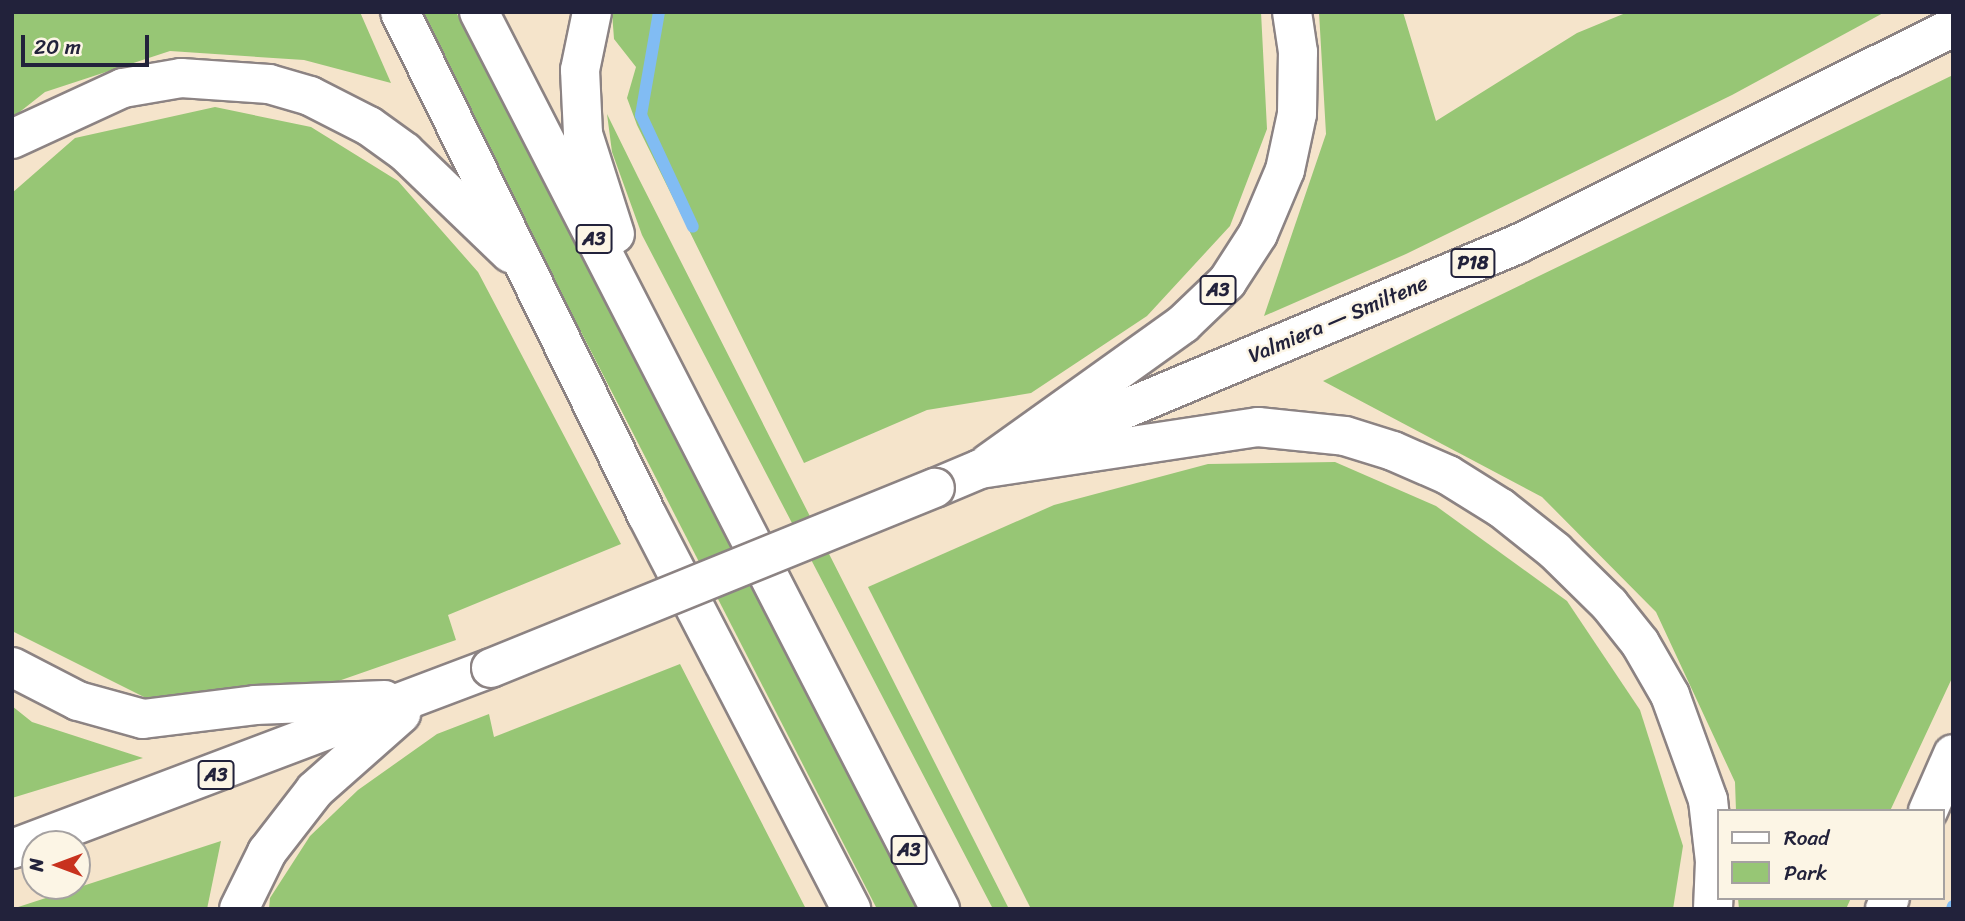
<!DOCTYPE html>
<meta charset="utf-8">
<style>
body{margin:0}
#map{position:relative;width:1965px;height:921px;overflow:hidden;background:#f5e4cb;font-family:Sriracha,sans-serif}
div>[style]{position:absolute}
.green>*{inset:0;background:#97c675}
.stream>*{height:12px;margin:-6px;padding:0 6px;transform-origin:6px;border-radius:6px;background:#81bcf3}
.roads{filter:drop-shadow(2px 0 #8c8383) drop-shadow(-2px 0 #8c8383) drop-shadow(0 2px #8c8383) drop-shadow(0 -2px #8c8383)}
.major>*{height:38px;margin:-19px;padding:0 19px;transform-origin:19px;border-radius:19px;background:#fff}
.highway>*{height:38px;margin:-19px;padding:0 19px;transform-origin:19px;border-radius:19px;background:#fff}
.bridges{filter:drop-shadow(2px 0 #8c8383) drop-shadow(-2px 0 #8c8383) drop-shadow(0 2px #8c8383) drop-shadow(0 -2px #8c8383)}
.highway-bridge>*{height:38px;margin:-19px;padding:0 19px;transform-origin:19px;border-radius:19px;background:#fff}
span{translate:-50% -50%;white-space:nowrap;text-align:center;line-height:1.15;-webkit-text-stroke:5px #fcf5e5;paint-order:stroke}
.shield-label span{padding:2px 5px;background:#fcf5e5;border:2px solid;border-radius:5px;-webkit-text-stroke-width:0}
.shield-label{font-size:19px;color:#22223b;font-weight:700}
.street-label{font-size:21px;color:#22223b}
.frame{position:absolute;inset:0;border:14px solid #22223b;pointer-events:none}
.legend{position:absolute;left:1717px;top:809px;width:228px;height:91px;box-sizing:border-box;background:#fcf5e5;border:2px solid #a5a1a1;margin:0;padding:9px 12px;list-style:none;font-size:21px;color:#22223b}
.legend li{display:flex;align-items:center;gap:14px;height:35px}
.legend b{width:35px;border:2px solid #a5a1a1}
.north{position:absolute;left:21px;top:830px;width:70px;height:70px;box-sizing:border-box;background:#fcf5e5;border:2px solid #a5a1a1;border-radius:50%;rotate:270deg;font-size:19px;font-weight:700;line-height:28px;text-align:center;color:#22223b}
.north::after{content:'';display:block;margin:auto;width:24px;height:32px;background:#c8321e;clip-path:polygon(50% 0,100% 100%,50% 72%,0 100%)}
.scale{position:absolute;left:21px;top:35px;width:128px;height:32px;box-sizing:border-box;border:4px solid #22223b;border-top:0;padding-left:9px;font-size:21px;line-height:24px;white-space:nowrap;color:#22223b;-webkit-text-stroke:5px #fcf5e5;paint-order:stroke}
</style>
<div id="map">
<div class="green">
<i style="clip-path:polygon(12px 12px,360px 12px,391px 83px,304px 60px,170px 51px,45px 92px,12px 118px)"></i>
<i style="clip-path:polygon(417px 12px,456px 12px,920px 909px,877px 909px)"></i>
<i style="clip-path:polygon(612px 12px,1261px 12px,1267px 129px,1230px 226px,1147px 316px,1031px 393px,927px 410px,804px 463px,637px 125px,627px 98px,636px 67px,614px 39px)"></i>
<i style="clip-path:polygon(1319px 12px,1403px 12px,1436px 121px,1577px 33px,1628px 12px,1885px 12px,1732px 95px,1406px 254px,1264px 316px,1326px 134px)"></i>
<i style="clip-path:polygon(1953px 75px,1953px 676px,1890px 811px,1736px 811px,1735px 782px,1656px 612px,1542px 497px,1323px 381px)"></i>
<i style="clip-path:polygon(215px 107px,311px 127px,398px 181px,478px 272px,621px 544px,448px 615px,456px 640px,304px 693px,148px 699px,12px 631px,12px 193px,75px 138px)"></i>
<i style="clip-path:polygon(607px 114px,638px 177px,1009px 909px,993px 909px,642px 235px,612px 152px)"></i>
<i style="clip-path:polygon(1335px 462px,1436px 506px,1567px 601px,1640px 710px,1683px 846px,1673px 909px,1031px 909px,868px 587px,1054px 505px,1208px 464px)"></i>
<i style="clip-path:polygon(680px 664px,806px 909px,269px 909px,270px 898px,310px 836px,358px 790px,437px 734px,489px 714px,494px 737px)"></i>
<i style="clip-path:polygon(12px 706px,32px 722px,143px 758px,12px 798px)"></i>
<i style="clip-path:polygon(221px 841px,207px 909px,12px 909px)"></i>
<i style="clip-path:polygon(1738px 898px,1851px 898px,1846px 909px,1739px 909px)"></i>
</div>
<div class="stream">
<i style="left:659px;top:12px;width:105px;rotate:99.9deg"></i>
<i style="left:641px;top:115px;width:123px;rotate:65.1deg"></i>
<i style="left:1952px;top:909px;width:3px;rotate:-72deg"></i>
</div>
<div class="roads">
<div class="major">
<i style="left:1013px;top:456px;width:548px;rotate:-22.77deg"></i>
<i style="left:1518px;top:244px;width:486px;rotate:-26.5deg"></i>
</div>
<div class="highway">
<i style="left:400px;top:12px;width:560px;rotate:63.85deg"></i>
<i style="left:647px;top:515px;width:444px;rotate:62.6deg"></i>
<i style="left:479px;top:12px;width:1009px;rotate:62.8deg"></i>
<i style="left:592px;top:12px;width:59px;rotate:101.7deg"></i>
<i style="left:580px;top:70px;width:64px;rotate:87.3deg"></i>
<i style="left:583px;top:134px;width:105px;rotate:72.3deg"></i>
<i style="left:12px;top:139px;width:122px;rotate:-24.7deg"></i>
<i style="left:123px;top:88px;width:59px;rotate:-9.8deg"></i>
<i style="left:181px;top:78px;width:88px;rotate:3.9deg"></i>
<i style="left:269px;top:84px;width:43px;rotate:16.3deg"></i>
<i style="left:310px;top:96px;width:66px;rotate:27deg"></i>
<i style="left:369px;top:126px;width:44px;rotate:35.8deg"></i>
<i style="left:405px;top:152px;width:146px;rotate:43.9deg"></i>
<i style="left:989px;top:463px;width:239px;rotate:-35.6deg"></i>
<i style="left:1183px;top:324px;width:61px;rotate:-43.7deg"></i>
<i style="left:1227px;top:282px;width:57px;rotate:-57.1deg"></i>
<i style="left:1258px;top:234px;width:69px;rotate:-67.1deg"></i>
<i style="left:1285px;top:170px;width:57px;rotate:-77.9deg"></i>
<i style="left:1297px;top:114px;width:62px;rotate:-89.1deg"></i>
<i style="left:1298px;top:52px;width:40px;rotate:-98.5deg"></i>
<i style="left:935px;top:488px;width:49px;rotate:-22.9deg"></i>
<i style="left:980px;top:469px;width:281px;rotate:-8.6deg"></i>
<i style="left:1258px;top:427px;width:87px;rotate:5.9deg"></i>
<i style="left:1345px;top:436px;width:50px;rotate:17.4deg"></i>
<i style="left:1393px;top:451px;width:60px;rotate:23.6deg"></i>
<i style="left:1448px;top:475px;width:62px;rotate:31.9deg"></i>
<i style="left:1501px;top:508px;width:69px;rotate:38.5deg"></i>
<i style="left:1555px;top:551px;width:76px;rotate:44.5deg"></i>
<i style="left:1609px;top:604px;width:50px;rotate:51.5deg"></i>
<i style="left:1640px;top:643px;width:60px;rotate:60deg"></i>
<i style="left:1670px;top:695px;width:112px;rotate:70.1deg"></i>
<i style="left:1708px;top:800px;width:61px;rotate:83.5deg"></i>
<i style="left:1715px;top:861px;width:48px;rotate:92.4deg"></i>
<i style="left:12px;top:667px;width:74px;rotate:27.3deg"></i>
<i style="left:78px;top:701px;width:67px;rotate:15.5deg"></i>
<i style="left:143px;top:719px;width:113px;rotate:-7.1deg"></i>
<i style="left:255px;top:705px;width:130px;rotate:-2.2deg"></i>
<i style="left:1928px;top:811px;width:62px;rotate:-66.3deg"></i>
<i style="left:12px;top:849px;width:512px;rotate:-20.7deg"></i>
<i style="left:239px;top:909px;width:64px;rotate:-63.8deg"></i>
<i style="left:267px;top:852px;width:78px;rotate:-52.3deg"></i>
<i style="left:315px;top:790px;width:115px;rotate:-41.5deg"></i>
<i style="left:1885px;top:909px;width:12px;rotate:-66deg"></i>
</div>
</div>
<div class="bridges">
<div class="highway-bridge">
<i style="left:491px;top:668px;width:479px;rotate:-22.1deg"></i>
</div>
</div>
<div class="shield-label">
<span style="left:594px;top:239px">A3</span>
<span style="left:1473px;top:263px">P18</span>
<span style="left:1218px;top:290px">A3</span>
<span style="left:216px;top:775px">A3</span>
<span style="left:909px;top:850px">A3</span>
</div>
<div class="street-label">
<span style="left:1338px;top:319px;rotate:-23deg">Valmiera — Smiltene</span>
</div>
<div class="frame"></div>
<ul class="legend">
<li><b style="height:9px;background:#fff"></b>Road</li>
<li><b style="height:19px;background:#97c675"></b>Park</li>
</ul>
<div class="north">N</div>
<div class="scale">20 m</div>
</div>
